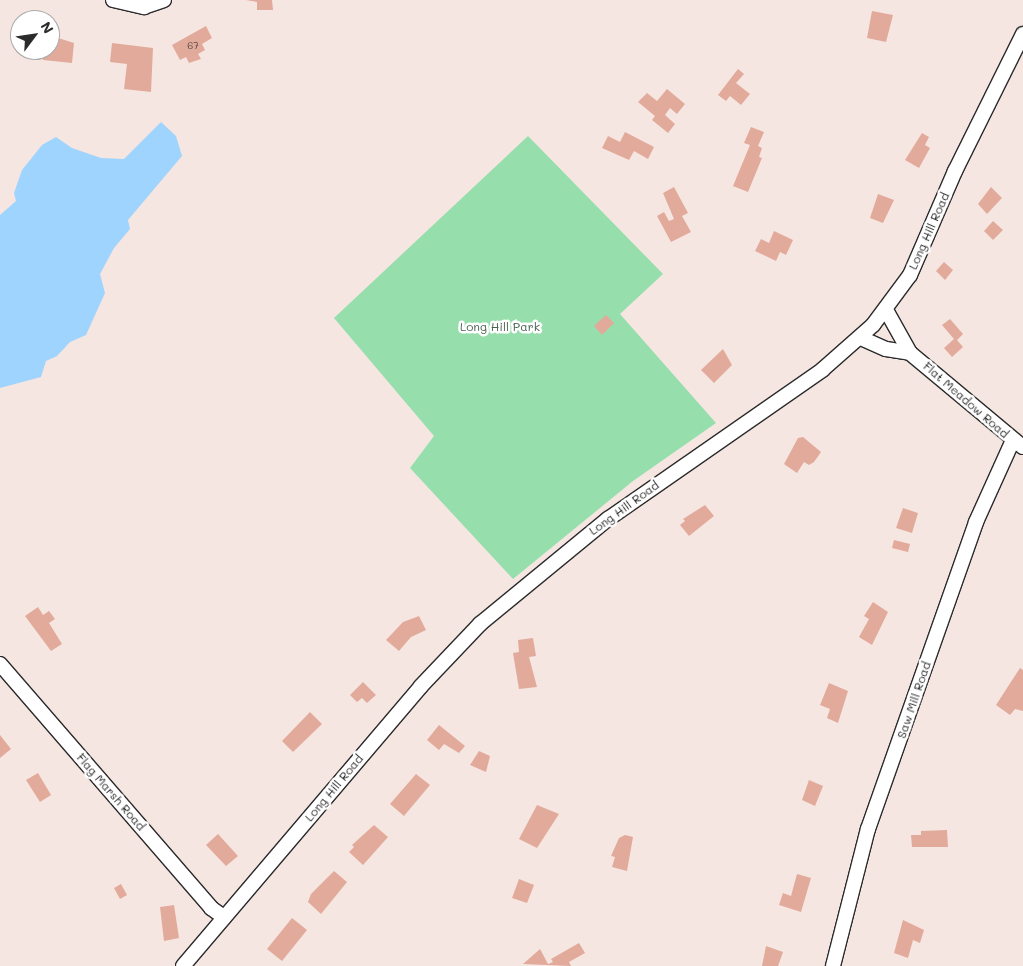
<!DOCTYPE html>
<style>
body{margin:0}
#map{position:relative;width:1023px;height:966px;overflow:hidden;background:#f6e6e1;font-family:Mali,sans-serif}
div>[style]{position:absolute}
.green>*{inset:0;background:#96deac}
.water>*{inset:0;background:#9ed4fd}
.building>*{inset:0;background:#e2aa9b}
.roads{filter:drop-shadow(1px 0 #2b2b2b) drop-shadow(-1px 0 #2b2b2b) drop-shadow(0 1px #2b2b2b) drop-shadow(0 -1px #2b2b2b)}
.minor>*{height:14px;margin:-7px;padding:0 7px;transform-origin:7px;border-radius:7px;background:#fff}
span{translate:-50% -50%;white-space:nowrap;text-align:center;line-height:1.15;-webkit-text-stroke:5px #fff;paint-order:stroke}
.number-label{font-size:10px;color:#594b47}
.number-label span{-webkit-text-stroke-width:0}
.street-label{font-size:12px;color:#2b2b2b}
.park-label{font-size:12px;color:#4b6152}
.north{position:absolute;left:10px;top:10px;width:50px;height:50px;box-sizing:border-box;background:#fff;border:1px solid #aaa;border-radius:50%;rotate:59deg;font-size:14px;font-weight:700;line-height:20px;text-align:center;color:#2b2b2b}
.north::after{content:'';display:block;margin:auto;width:18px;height:22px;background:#2b2b2b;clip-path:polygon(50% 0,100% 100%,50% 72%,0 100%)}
</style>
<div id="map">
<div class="green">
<i style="clip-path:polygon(528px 136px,663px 274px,620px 314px,716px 423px,633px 481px,513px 579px,410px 468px,434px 436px,334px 318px)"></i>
</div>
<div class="water">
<i style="clip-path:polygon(161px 122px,176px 136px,182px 156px,128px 220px,130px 229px,114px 248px,100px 274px,105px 293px,86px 335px,70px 342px,57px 356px,46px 361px,41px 377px,0 388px,0 215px,16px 201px,14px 193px,22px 170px,42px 145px,56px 137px,72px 148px,101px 158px,124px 159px)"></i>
</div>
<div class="building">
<i style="clip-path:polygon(246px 0,272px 0,273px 10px,257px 10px,257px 2px)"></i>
<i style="clip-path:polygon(872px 11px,893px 15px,886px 42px,867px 38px)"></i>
<i style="clip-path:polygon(206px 26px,212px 38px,202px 44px,205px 50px,198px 54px,201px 59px,189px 63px,186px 57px,180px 60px,172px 45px)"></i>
<i style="clip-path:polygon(55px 37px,74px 43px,72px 63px,43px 60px,44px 50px,50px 50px,50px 40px,55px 40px)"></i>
<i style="clip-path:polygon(112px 43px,153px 48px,151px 92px,124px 89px,127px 64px,110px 62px)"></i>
<i style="clip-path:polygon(738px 69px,744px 74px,736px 83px,750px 94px,741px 105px,730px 96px,726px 101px,718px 95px)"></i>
<i style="clip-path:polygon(667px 89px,685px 104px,677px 114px,670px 108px,665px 115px,675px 124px,668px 133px,652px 120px,655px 116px,638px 102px,647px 93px,657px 101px)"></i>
<i style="clip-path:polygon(751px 127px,764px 132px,758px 146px,762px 148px,759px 157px,762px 158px,748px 192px,733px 186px,750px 145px,744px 143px)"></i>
<i style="clip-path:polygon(625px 132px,654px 147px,648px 159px,634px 151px,629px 160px,602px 148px,608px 136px,620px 142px)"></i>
<i style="clip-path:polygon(922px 133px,929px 137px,925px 145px,930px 148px,919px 168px,905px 160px)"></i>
<i style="clip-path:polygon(674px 187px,688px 213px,682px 216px,691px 232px,671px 242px,657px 216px,664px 212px,669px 221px,674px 219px,663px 193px)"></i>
<i style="clip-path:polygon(991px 187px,1002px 198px,987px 214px,978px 204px)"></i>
<i style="clip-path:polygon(878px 194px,894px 200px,883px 223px,870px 218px)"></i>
<i style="clip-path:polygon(993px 221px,1003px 230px,993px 240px,984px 231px)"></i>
<i style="clip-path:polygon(774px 231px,793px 240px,786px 255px,780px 252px,776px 261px,755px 251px,761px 239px,769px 243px)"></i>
<i style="clip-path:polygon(944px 262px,953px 270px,945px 280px,936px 271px)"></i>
<i style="clip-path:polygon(606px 315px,614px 323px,602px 335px,594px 326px)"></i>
<i style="clip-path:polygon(950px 319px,963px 334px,957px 340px,963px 347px,952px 357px,944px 348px,954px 339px,942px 325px)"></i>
<i style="clip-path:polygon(723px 349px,732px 365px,714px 383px,701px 370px)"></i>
<i style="clip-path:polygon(803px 437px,821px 452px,814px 462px,809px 465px,804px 462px,797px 473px,784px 464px,798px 438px)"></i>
<i style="clip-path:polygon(705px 505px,714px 516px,689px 536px,680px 525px,685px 521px,683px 519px)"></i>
<i style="clip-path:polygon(903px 508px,918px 513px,912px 533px,896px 528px)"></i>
<i style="clip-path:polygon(894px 540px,910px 544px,908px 552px,892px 548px)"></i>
<i style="clip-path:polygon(873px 602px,888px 612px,872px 645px,859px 637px,869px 619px,864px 616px)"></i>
<i style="clip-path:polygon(38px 607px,43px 615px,49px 611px,55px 619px,49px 623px,62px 644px,51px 651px,25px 616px)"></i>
<i style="clip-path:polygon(419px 616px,426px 630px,411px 637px,399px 651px,386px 640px,403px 622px)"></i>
<i style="clip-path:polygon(533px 638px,536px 656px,529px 657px,537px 687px,519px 689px,513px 653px,519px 652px,518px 640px)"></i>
<i style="clip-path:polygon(1020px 668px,1023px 670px,1023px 711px,1015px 709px,1010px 715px,996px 705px)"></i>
<i style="clip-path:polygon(363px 682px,376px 695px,367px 703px,362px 698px,357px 702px,350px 695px)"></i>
<i style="clip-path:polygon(829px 683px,848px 691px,838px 723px,827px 718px,830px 709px,820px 705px)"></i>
<i style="clip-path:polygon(310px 712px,322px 724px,293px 752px,282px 741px)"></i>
<i style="clip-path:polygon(439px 725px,465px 746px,459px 753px,444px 744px,439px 750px,427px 740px)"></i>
<i style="clip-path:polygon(0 735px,11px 749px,0 758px)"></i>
<i style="clip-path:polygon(479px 751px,490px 756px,486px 772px,470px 765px)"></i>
<i style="clip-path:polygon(38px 773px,51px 795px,40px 802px,26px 780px)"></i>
<i style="clip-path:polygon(416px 774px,430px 785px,404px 816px,390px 804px)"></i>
<i style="clip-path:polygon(809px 780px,823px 786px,815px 806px,802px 800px)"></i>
<i style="clip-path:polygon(537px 805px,559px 814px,537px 848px,519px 839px)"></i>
<i style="clip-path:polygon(374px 825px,388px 837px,363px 865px,349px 852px,354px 847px,352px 845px)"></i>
<i style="clip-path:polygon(947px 830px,948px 847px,912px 847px,911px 835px,921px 835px,921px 831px)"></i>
<i style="clip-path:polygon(218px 834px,238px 856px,226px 866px,206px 845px)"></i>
<i style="clip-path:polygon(625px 835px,633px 837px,627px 871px,612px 867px,615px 857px,611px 856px,619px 838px)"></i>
<i style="clip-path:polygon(334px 871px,347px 882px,321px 914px,308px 902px,311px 894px)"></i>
<i style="clip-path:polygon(797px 874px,811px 878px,801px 912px,779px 905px,783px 893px,791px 896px)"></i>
<i style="clip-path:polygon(519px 879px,534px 885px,527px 903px,512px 898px)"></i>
<i style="clip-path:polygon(121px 884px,127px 895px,120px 899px,114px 888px)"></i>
<i style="clip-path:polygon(174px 905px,179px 938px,164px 941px,160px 907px)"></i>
<i style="clip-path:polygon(292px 918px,307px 930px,282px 961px,267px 949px)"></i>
<i style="clip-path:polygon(903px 920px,924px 930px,920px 943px,913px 940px,908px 958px,894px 953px)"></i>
<i style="clip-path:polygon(579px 943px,585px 953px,569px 962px,571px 966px,523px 964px,540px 949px,548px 964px,553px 962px,551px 959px)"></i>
<i style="clip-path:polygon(766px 946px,783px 952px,778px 966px,762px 966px)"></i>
</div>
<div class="roads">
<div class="minor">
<i style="left:113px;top:0;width:32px;rotate:13deg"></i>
<i style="left:144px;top:7px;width:21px;rotate:-19deg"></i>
<i style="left:886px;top:310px;width:49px;rotate:60.8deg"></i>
<i style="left:910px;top:353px;width:147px;rotate:39.8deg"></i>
<i style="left:861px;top:338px;width:27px;rotate:24deg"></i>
<i style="left:886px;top:349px;width:24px;rotate:9deg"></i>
<i style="left:0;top:664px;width:323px;rotate:49.1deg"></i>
<i style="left:211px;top:908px;width:16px;rotate:35deg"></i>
<i style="left:183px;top:966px;width:367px;rotate:-49.6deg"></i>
<i style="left:421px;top:686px;width:86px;rotate:-46.4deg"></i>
<i style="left:480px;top:624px;width:166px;rotate:-39.4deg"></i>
<i style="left:608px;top:519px;width:261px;rotate:-34.8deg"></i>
<i style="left:822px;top:370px;width:68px;rotate:-41.4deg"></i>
<i style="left:873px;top:325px;width:62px;rotate:-53.5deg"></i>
<i style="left:910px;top:275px;width:113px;rotate:-66.6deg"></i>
<i style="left:955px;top:171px;width:153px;rotate:-63.6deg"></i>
<i style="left:833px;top:966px;width:141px;rotate:-75.7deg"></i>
<i style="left:868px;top:829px;width:325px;rotate:-70.6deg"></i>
<i style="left:976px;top:522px;width:90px;rotate:-65.7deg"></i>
</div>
</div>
<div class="number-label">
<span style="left:193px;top:46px">67</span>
</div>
<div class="street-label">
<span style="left:929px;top:231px;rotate:-66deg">Long Hill Road</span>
<span style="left:966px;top:400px;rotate:41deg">Flat Meadow Road</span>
<span style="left:624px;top:508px;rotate:-36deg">Long Hill Road</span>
<span style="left:914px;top:700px;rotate:-71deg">Saw Mill Road</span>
<span style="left:334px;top:788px;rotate:-50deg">Long Hill Road</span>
<span style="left:111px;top:792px;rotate:49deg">Flag Marsh Road</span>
</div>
<div class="park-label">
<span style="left:500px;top:327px">Long Hill Park</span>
</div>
<div class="north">N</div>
</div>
